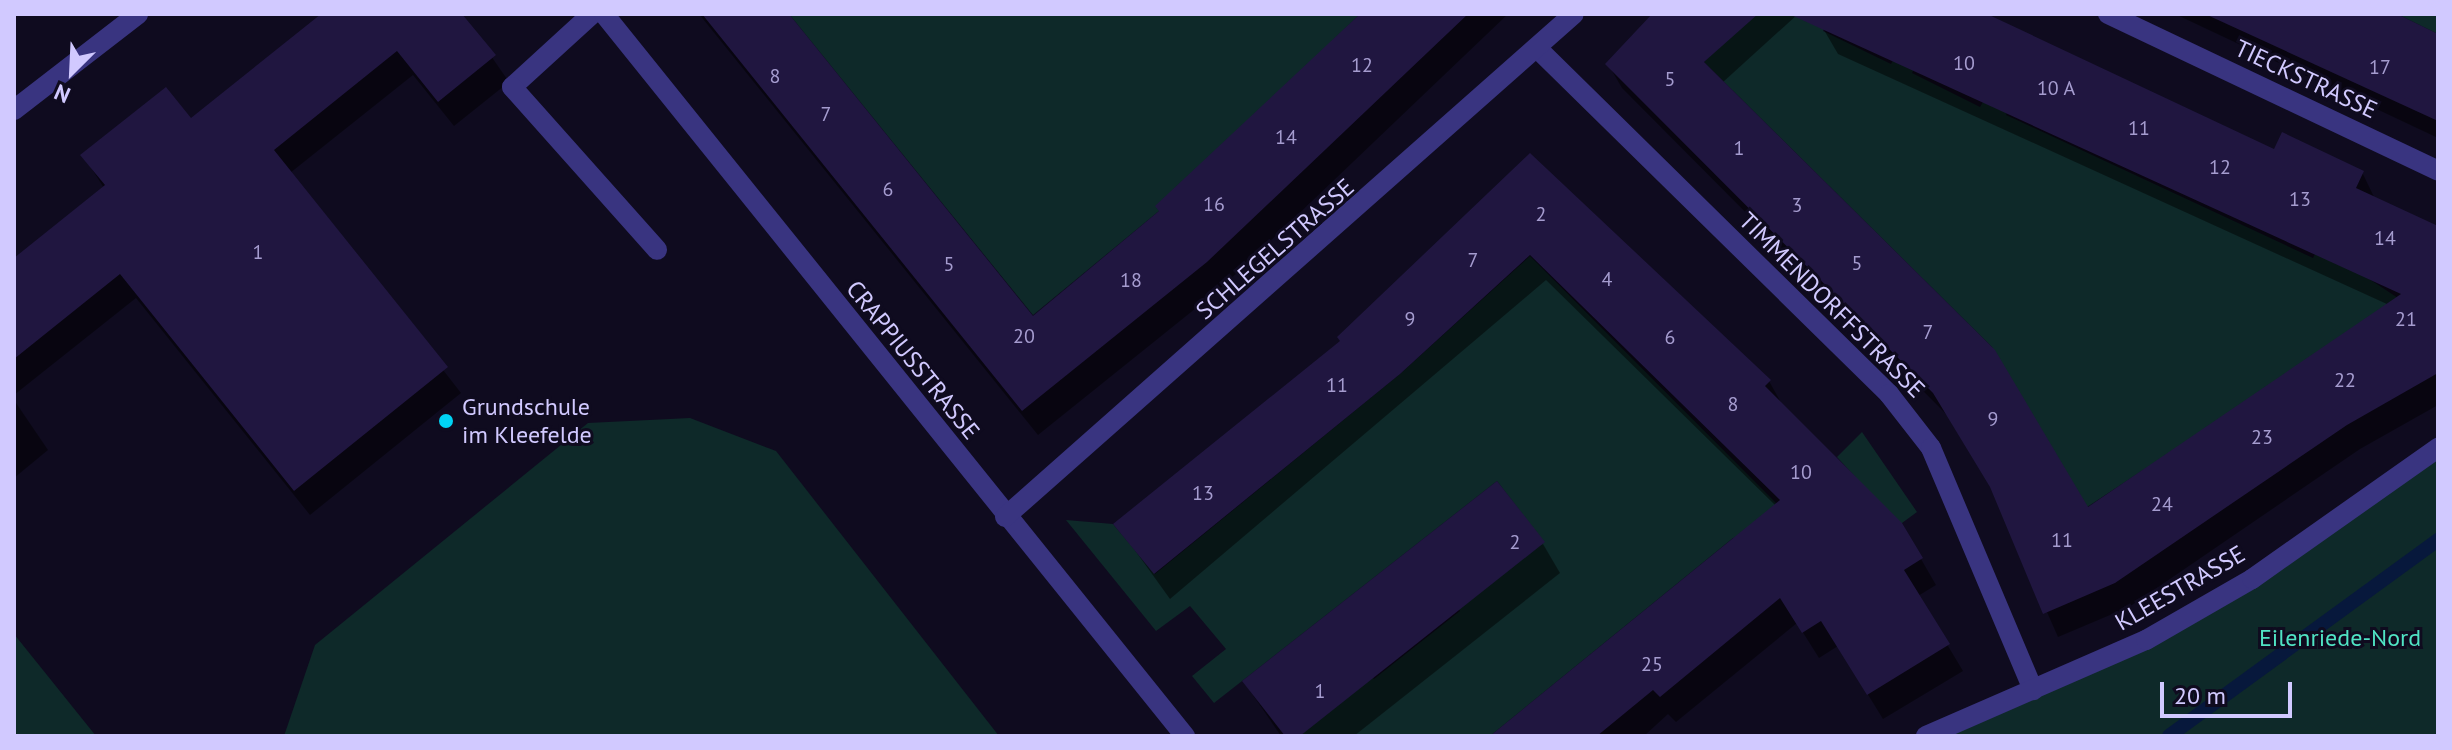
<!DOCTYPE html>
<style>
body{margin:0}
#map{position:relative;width:2452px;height:750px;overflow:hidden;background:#0f0b1f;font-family:"PT Sans",sans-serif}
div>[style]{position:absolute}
.green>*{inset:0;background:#0e2929}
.shadow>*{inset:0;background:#0007}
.stream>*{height:14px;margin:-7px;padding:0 7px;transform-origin:7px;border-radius:7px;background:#07183c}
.building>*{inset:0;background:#201640}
.lane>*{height:20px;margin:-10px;padding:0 10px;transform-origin:10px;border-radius:10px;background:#393480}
.street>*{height:20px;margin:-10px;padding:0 10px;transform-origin:10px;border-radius:10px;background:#393480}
.dots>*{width:22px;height:22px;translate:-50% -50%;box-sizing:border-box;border:4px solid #0f0b1f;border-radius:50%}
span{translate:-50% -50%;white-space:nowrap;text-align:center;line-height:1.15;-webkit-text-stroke:6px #0f0b1f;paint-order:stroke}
.number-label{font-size:20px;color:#a59ccf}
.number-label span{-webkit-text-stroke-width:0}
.street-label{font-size:24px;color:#d1c9ff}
.poi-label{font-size:24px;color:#d1c9ff}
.left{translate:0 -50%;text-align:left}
.park-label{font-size:24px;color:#50e4c4}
.frame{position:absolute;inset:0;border:16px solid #d1c9ff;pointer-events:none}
.north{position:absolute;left:32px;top:32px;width:80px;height:80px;-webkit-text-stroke:6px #0f0b1f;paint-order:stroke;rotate:204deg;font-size:22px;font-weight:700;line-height:32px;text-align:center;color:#d1c9ff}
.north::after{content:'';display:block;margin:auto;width:28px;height:36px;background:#d1c9ff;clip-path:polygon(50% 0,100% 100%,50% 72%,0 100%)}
.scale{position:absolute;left:2160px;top:682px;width:132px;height:36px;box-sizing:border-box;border:4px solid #d1c9ff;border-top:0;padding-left:10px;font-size:24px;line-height:28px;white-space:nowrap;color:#d1c9ff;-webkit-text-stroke:6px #0f0b1f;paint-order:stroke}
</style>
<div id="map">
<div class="green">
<i style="clip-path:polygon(789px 14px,1360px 14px,1159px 211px,1033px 315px)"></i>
<i style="clip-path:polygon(1755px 14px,1814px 14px,1827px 20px,1823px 31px,1891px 64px,1896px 55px,1916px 65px,1912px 73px,1980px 107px,1986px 97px,2009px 107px,2006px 115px,2313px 258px,2319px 246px,2401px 300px,2081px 511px,1992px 347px,1704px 62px)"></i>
<i style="clip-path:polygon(2397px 14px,2438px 14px,2438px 34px)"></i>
<i style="clip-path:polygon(1530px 256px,1802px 529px,1859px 481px,1837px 457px,1862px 432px,1917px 512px,1902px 523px,1733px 538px,1490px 736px,1300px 736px,1368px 672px,1374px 679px,1460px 611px,1454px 602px,1544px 542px,1497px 481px,1214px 703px,1192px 676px,1226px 649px,1190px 606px,1156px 631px,1066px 520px,1113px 524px,1155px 574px,1400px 374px)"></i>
<i style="clip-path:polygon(690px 418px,776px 451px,999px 736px,284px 736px,315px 645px,588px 423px)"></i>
<i style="clip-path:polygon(2438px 448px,2438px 736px,1926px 736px,2146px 640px)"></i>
<i style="clip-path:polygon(14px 634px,96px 736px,14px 736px)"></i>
</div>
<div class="shadow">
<i style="clip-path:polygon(324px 14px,462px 14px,509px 82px,454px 126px,413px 75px,290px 173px,461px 393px,310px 515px,136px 298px,14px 395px,14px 261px,104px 188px,83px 155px,191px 121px)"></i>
<i style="clip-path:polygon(699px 14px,787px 14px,1033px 318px,1161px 213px,1363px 14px,1508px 14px,1221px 288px,1038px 435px)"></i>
<i style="clip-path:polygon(1656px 14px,1798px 14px,1722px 83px,2087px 510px,2389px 305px,1838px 54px,1824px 30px,1833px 14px,1984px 14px,2275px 151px,2362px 172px,2375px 199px,2438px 228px,2438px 405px,2360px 449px,2129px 607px,2058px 637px,1993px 490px,1950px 418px,1622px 88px,1608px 64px)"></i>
<i style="clip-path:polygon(2393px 14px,2438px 35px,2438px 138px,2175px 14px)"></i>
<i style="clip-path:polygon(1530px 156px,1769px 381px,1784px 408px,1921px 559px,1936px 585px,1918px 596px,1963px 671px,1883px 719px,1838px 646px,1819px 658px,1797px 623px,1676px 722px,1668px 714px,1644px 736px,1493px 736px,1776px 506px,1546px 280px,1170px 599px,1116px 524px,1342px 342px)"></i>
<i style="clip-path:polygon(14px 400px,48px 450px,14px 478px)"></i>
<i style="clip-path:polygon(1543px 544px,1560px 573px,1354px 736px,1281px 736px,1244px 682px)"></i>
</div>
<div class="stream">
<i style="left:2169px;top:736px;width:333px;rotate:-36.1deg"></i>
</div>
<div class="building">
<i style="clip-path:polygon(321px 14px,462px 14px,496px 55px,438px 102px,397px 51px,274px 150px,448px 367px,294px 491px,120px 274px,14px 359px,14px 258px,105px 185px,80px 155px,166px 87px,191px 118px)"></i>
<i style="clip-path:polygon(702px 14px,789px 14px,1033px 316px,1159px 211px,1155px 206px,1360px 14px,1468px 14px,1207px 262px,1022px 411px)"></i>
<i style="clip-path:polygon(1652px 14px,1758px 14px,1704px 62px,1995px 350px,2088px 507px,2401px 294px,1789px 14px,1987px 14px,2274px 149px,2282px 132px,2364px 171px,2356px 188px,2438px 226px,2438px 373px,2347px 425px,2115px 583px,2043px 614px,1990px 487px,1933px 393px,1605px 64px)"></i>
<i style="clip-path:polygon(2205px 14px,2397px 14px,2438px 34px,2438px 121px)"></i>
<i style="clip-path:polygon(1530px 153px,1771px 380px,1765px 386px,1902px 523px,1923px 558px,1904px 570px,1950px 644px,1867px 695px,1821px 621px,1802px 633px,1780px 598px,1660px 697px,1653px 690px,1597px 736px,1490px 736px,1780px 500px,1530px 255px,1400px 374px,1154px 574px,1113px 524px,1340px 341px,1337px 337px)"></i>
<i style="clip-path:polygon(1497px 481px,1545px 542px,1300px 736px,1285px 736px,1242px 681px)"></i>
</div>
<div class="lane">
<i style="left:592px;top:14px;width:108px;rotate:137.6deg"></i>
<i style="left:512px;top:87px;width:218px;rotate:48.3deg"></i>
</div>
<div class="street">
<i style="left:604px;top:14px;width:927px;rotate:51.18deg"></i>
<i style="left:2108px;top:14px;width:365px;rotate:25.4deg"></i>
<i style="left:1539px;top:50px;width:491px;rotate:44.5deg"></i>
<i style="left:1889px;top:394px;width:68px;rotate:52.1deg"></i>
<i style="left:1931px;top:448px;width:263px;rotate:67.1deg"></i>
<i style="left:14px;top:110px;width:157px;rotate:-37.7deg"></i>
<i style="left:1005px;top:517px;width:759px;rotate:-41.48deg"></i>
<i style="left:1926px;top:736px;width:240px;rotate:-23.6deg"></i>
<i style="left:2146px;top:640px;width:122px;rotate:-29.9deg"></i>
<i style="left:2252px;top:579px;width:228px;rotate:-35.2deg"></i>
</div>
<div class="dots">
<i style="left:446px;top:421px;background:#00d3f4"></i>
</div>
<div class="number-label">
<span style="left:1964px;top:63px">10</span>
<span style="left:1362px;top:65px">12</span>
<span style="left:2380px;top:67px">17</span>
<span style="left:775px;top:76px">8</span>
<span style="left:1670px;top:79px">5</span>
<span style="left:2056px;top:88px">10 A</span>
<span style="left:826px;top:114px">7</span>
<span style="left:2139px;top:128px">11</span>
<span style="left:1286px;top:137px">14</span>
<span style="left:1739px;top:148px">1</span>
<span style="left:2220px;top:167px">12</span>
<span style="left:888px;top:189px">6</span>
<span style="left:2300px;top:199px">13</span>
<span style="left:1214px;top:204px">16</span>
<span style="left:1797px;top:205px">3</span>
<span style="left:1541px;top:214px">2</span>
<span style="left:2385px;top:238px">14</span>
<span style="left:258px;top:252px">1</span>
<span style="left:1473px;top:260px">7</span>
<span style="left:1857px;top:263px">5</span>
<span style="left:949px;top:264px">5</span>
<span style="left:1607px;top:279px">4</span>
<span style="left:1131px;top:280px">18</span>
<span style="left:1410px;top:319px">9</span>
<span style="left:2406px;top:319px">21</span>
<span style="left:1928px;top:332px">7</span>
<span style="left:1024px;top:336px">20</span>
<span style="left:1670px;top:337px">6</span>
<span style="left:2345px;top:380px">22</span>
<span style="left:1337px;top:385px">11</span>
<span style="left:1733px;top:404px">8</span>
<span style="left:1993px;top:419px">9</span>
<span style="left:2262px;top:437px">23</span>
<span style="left:1801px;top:472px">10</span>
<span style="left:1203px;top:493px">13</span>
<span style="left:2162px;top:504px">24</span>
<span style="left:2062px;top:540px">11</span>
<span style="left:1515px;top:542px">2</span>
<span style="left:1652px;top:664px">25</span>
<span style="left:1320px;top:691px">1</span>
</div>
<div class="street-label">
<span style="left:2306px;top:79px;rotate:25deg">TIECKSTRASSE</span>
<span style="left:1275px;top:249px;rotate:-41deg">SCHLEGELSTRASSE</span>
<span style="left:1832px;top:305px;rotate:45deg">TIMMENDORFFSTRASSE</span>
<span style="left:913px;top:360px;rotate:51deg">CRAPPIUSSTRASSE</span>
<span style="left:2180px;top:588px;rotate:-30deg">KLEESTRASSE</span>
</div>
<div class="poi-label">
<span class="left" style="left:462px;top:421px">Grundschule<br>im Kleefelde</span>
</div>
<div class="park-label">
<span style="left:2340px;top:638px">Eilenriede-Nord</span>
</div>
<div class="frame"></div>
<div class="north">N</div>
<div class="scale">20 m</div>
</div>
